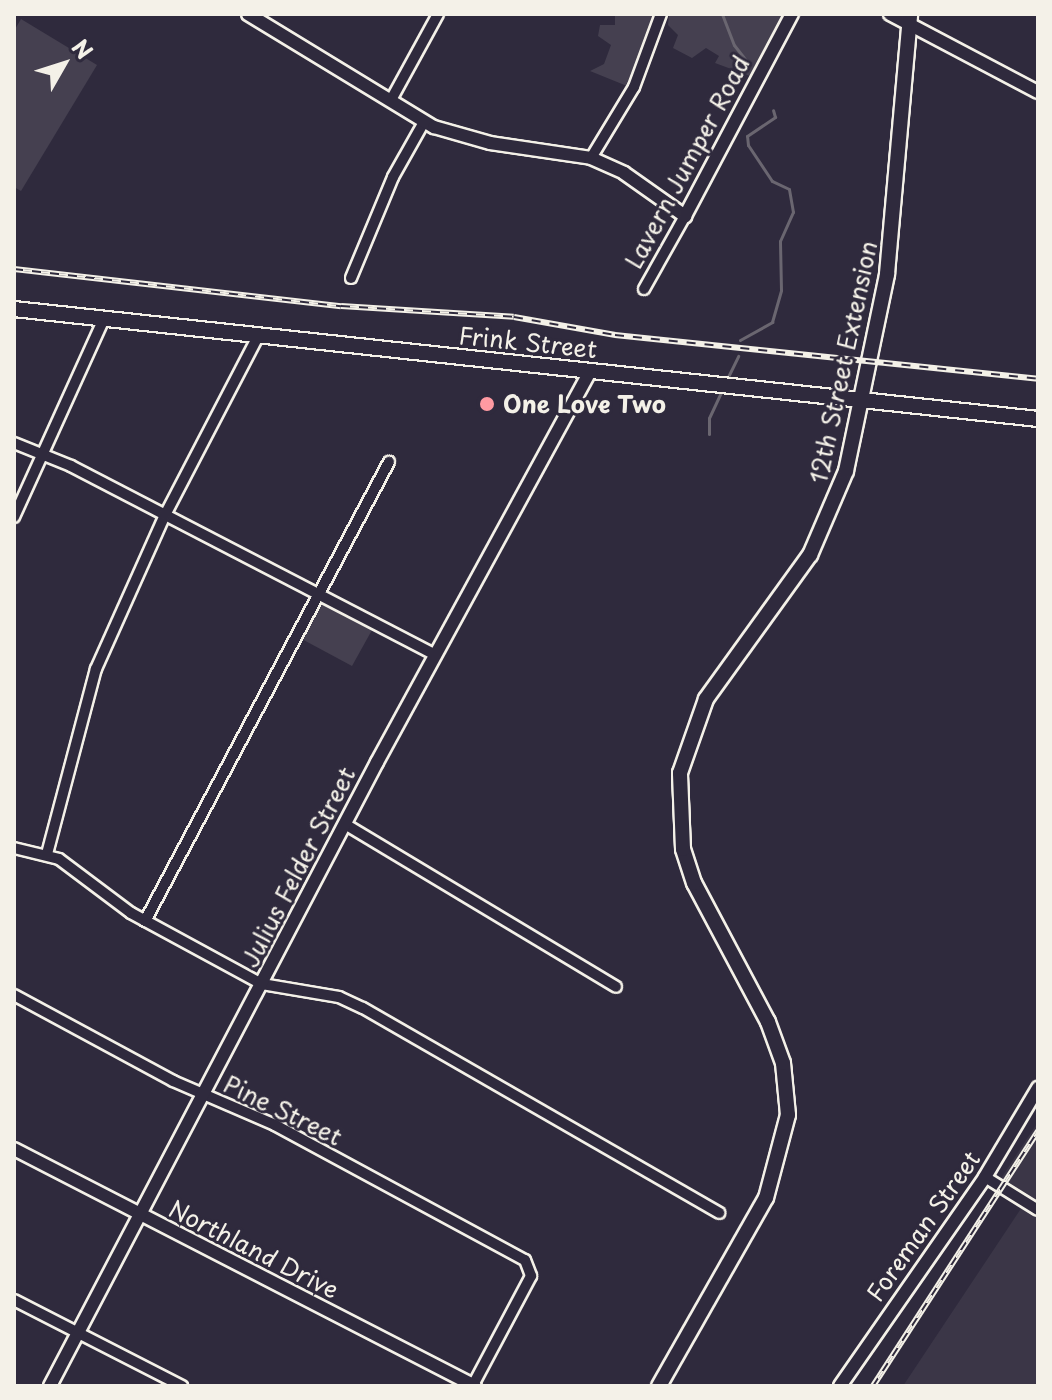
<!DOCTYPE html>
<style>
body{margin:0}
#map{position:relative;width:1052px;height:1400px;overflow:hidden;background:#2f2a3d;font-family:"Playpen Sans",sans-serif}
div>[style]{position:absolute}
.built>*{inset:0;background:#3b3647}
.green>*{inset:0;background:#454050}
.stream>*{height:3px;margin:-1.5px;padding:0 1.5px;transform-origin:1.5px;border-radius:1.5px;background:#6a6670}
.roads{filter:drop-shadow(2px 0 #f4f1e8) drop-shadow(-2px 0 #f4f1e8) drop-shadow(0 2px #f4f1e8) drop-shadow(0 -2px #f4f1e8)}
.minor>*{height:10px;margin:-5px;padding:0 5px;transform-origin:5px;border-radius:5px;background:#2f2a3d}
.tertiary>*{height:12px;margin:-6px;padding:0 6px;transform-origin:6px;border-radius:6px;background:#2f2a3d}
.secondary>*{height:14px;margin:-7px;padding:0 7px;transform-origin:7px;border-radius:7px;background:#2f2a3d}
.rail>*{height:6px;margin-top:-3px;transform-origin:0;background:repeating-linear-gradient(90deg,#2f2a3d 0 9px,#f4f1e8 0 18px);box-sizing:border-box;border-block:2px solid #f4f1e8}
.dots>*{width:22px;height:22px;translate:-50% -50%;box-sizing:border-box;border:4px solid #2f2a3d;border-radius:50%}
span{translate:-50% -50%;white-space:nowrap;text-align:center;line-height:1.15;-webkit-text-stroke:6px #2f2a3d;paint-order:stroke}
.street-label{font-size:24px;color:#f4f1e8}
.poi-label{font-size:24px;color:#f4f1e8;font-weight:700}
.left{translate:0 -50%;text-align:left}
.frame{position:absolute;inset:0;border:16px solid #f4f1e8;pointer-events:none}
.north{position:absolute;left:24px;top:24px;width:80px;height:80px;-webkit-text-stroke:6px #2f2a3d;paint-order:stroke;rotate:51deg;font-size:22px;font-weight:700;line-height:32px;text-align:center;color:#f4f1e8}
.north::after{content:'';display:block;margin:auto;width:28px;height:36px;background:#f4f1e8;clip-path:polygon(50% 0,100% 100%,50% 72%,0 100%)}
</style>
<div id="map">
<div class="built">
<i style="clip-path:polygon(1038px 1122px,1038px 1386px,903px 1386px,1028px 1198px,1000px 1180px)"></i>
</div>
<div class="green">
<i style="clip-path:polygon(615px 14px,655px 14px,627px 86px,590px 71px,604px 64px,611px 45px,598px 36px,600px 25px,615px 25px)"></i>
<i style="clip-path:polygon(669px 14px,785px 14px,750px 76px,715px 63px,719px 56px,706px 48px,692px 58px,673px 48px,678px 35px,668px 25px)"></i>
<i style="clip-path:polygon(21px 19px,97px 65px,21px 191px,14px 187px,14px 31px)"></i>
<i style="clip-path:polygon(317px 601px,372px 630px,352px 666px,298px 637px)"></i>
</div>
<div class="stream">
<i style="left:722px;top:14px;width:33px;rotate:69deg"></i>
<i style="left:734px;top:45px;width:23px;rotate:52deg"></i>
<i style="left:740px;top:340px;width:37px;rotate:-29deg"></i>
<i style="left:772px;top:322px;width:33px;rotate:-74deg"></i>
<i style="left:781px;top:290px;width:49px;rotate:-91.2deg"></i>
<i style="left:780px;top:241px;width:32px;rotate:-66deg"></i>
<i style="left:793px;top:212px;width:23px;rotate:-100deg"></i>
<i style="left:789px;top:189px;width:19px;rotate:-155deg"></i>
<i style="left:772px;top:181px;width:43px;rotate:-123.7deg"></i>
<i style="left:748px;top:145px;width:9px;rotate:-96deg"></i>
<i style="left:747px;top:136px;width:34px;rotate:-34deg"></i>
<i style="left:775px;top:117px;width:7px;rotate:-106deg"></i>
<i style="left:726px;top:381px;width:28px;rotate:-64deg"></i>
<i style="left:709px;top:434px;width:16px;rotate:-90deg"></i>
<i style="left:709px;top:418px;width:33px;rotate:-65deg"></i>
</div>
<div class="roads">
<div class="minor">
<i style="left:391px;top:100px;width:98px;rotate:-61.3deg"></i>
<i style="left:591px;top:158px;width:83px;rotate:-58.8deg"></i>
<i style="left:634px;top:87px;width:78px;rotate:-69.7deg"></i>
<i style="left:351px;top:278px;width:109px;rotate:-67.4deg"></i>
<i style="left:393px;top:177px;width:63px;rotate:-60.6deg"></i>
<i style="left:644px;top:289px;width:84px;rotate:-60.7deg"></i>
<i style="left:14px;top:443px;width:61px;rotate:22deg"></i>
<i style="left:71px;top:466px;width:410px;rotate:27.4deg"></i>
<i style="left:14px;top:517px;width:217px;rotate:-65.6deg"></i>
<i style="left:345px;top:824px;width:316px;rotate:31deg"></i>
<i style="left:14px;top:848px;width:46px;rotate:13.7deg"></i>
<i style="left:59px;top:859px;width:90px;rotate:36.9deg"></i>
<i style="left:131px;top:913px;width:149px;rotate:28.5deg"></i>
<i style="left:262px;top:984px;width:78px;rotate:9.6deg"></i>
<i style="left:339px;top:997px;width:26px;rotate:25deg"></i>
<i style="left:363px;top:1008px;width:411px;rotate:29.9deg"></i>
<i style="left:47px;top:854px;width:191px;rotate:-75.2deg"></i>
<i style="left:96px;top:669px;width:169px;rotate:-65.9deg"></i>
<i style="left:165px;top:515px;width:202px;rotate:-62.5deg"></i>
<i style="left:145px;top:921px;width:520px;rotate:-62.01deg"></i>
<i style="left:14px;top:995px;width:181px;rotate:28.4deg"></i>
<i style="left:173px;top:1081px;width:111px;rotate:23.3deg"></i>
<i style="left:275px;top:1125px;width:284px;rotate:28.4deg"></i>
<i style="left:525px;top:1260px;width:17px;rotate:69deg"></i>
<i style="left:531px;top:1276px;width:123px;rotate:118deg"></i>
<i style="left:985px;top:1177px;width:62px;rotate:31.9deg"></i>
<i style="left:14px;top:1300px;width:189px;rotate:27.1deg"></i>
</div>
<div class="tertiary">
<i style="left:248px;top:14px;width:218px;rotate:31.3deg"></i>
<i style="left:434px;top:127px;width:58px;rotate:15.9deg"></i>
<i style="left:490px;top:143px;width:102px;rotate:8.4deg"></i>
<i style="left:591px;top:158px;width:36px;rotate:24deg"></i>
<i style="left:624px;top:173px;width:75px;rotate:35.2deg"></i>
<i style="left:685px;top:216px;width:229px;rotate:-62.1deg"></i>
<i style="left:890px;top:14px;width:167px;rotate:27.8deg"></i>
<i style="left:14px;top:1149px;width:518px;rotate:27.21deg"></i>
<i style="left:50px;top:1386px;width:704px;rotate:-62.34deg"></i>
<i style="left:377px;top:762px;width:445px;rotate:-61.4deg"></i>
<i style="left:840px;top:1386px;width:254px;rotate:-55.2deg"></i>
<i style="left:985px;top:1177px;width:104px;rotate:-59.2deg"></i>
</div>
<div class="secondary">
<i style="left:14px;top:309px;width:1030px;rotate:6.13deg"></i>
<i style="left:659px;top:1386px;width:216px;rotate:-60.4deg"></i>
<i style="left:766px;top:1198px;width:86px;rotate:-75.2deg"></i>
<i style="left:788px;top:1115px;width:52px;rotate:-95.5deg"></i>
<i style="left:783px;top:1063px;width:44px;rotate:-110.1deg"></i>
<i style="left:768px;top:1022px;width:157px;rotate:-118deg"></i>
<i style="left:694px;top:883px;width:36px;rotate:-108deg"></i>
<i style="left:683px;top:849px;width:76px;rotate:-92.3deg"></i>
<i style="left:680px;top:773px;width:78px;rotate:-70.6deg"></i>
<i style="left:706px;top:699px;width:178px;rotate:-54.2deg"></i>
<i style="left:810px;top:555px;width:91px;rotate:-66.8deg"></i>
<i style="left:846px;top:471px;width:201px;rotate:-78.2deg"></i>
<i style="left:887px;top:274px;width:261px;rotate:-84.9deg"></i>
</div>
</div>
<div class="rail">
<i style="left:14px;top:269px;width:329px;rotate:6.5deg"></i>
<i style="left:341px;top:306px;width:173px;rotate:3.6deg"></i>
<i style="left:514px;top:317px;width:103px;rotate:10.1deg"></i>
<i style="left:615px;top:335px;width:425px;rotate:5.9deg"></i>
<i style="left:873px;top:1386px;width:304px;rotate:-57.1deg"></i>
</div>
<div class="dots">
<i style="left:487px;top:404px;background:#ff9aa2"></i>
</div>
<div class="street-label">
<span style="left:687px;top:162px;rotate:-62deg">Lavern Jumper Road</span>
<span style="left:528px;top:342px;rotate:6deg">Frink Street</span>
<span style="left:843px;top:362px;rotate:-78deg">12th Street Extension</span>
<span style="left:298px;top:867px;rotate:-63deg">Julius Felder Street</span>
<span style="left:283px;top:1110px;rotate:26deg">Pine Street</span>
<span style="left:923px;top:1226px;rotate:-55deg">Foreman Street</span>
<span style="left:254px;top:1249px;rotate:27deg">Northland Drive</span>
</div>
<div class="poi-label">
<span class="left" style="left:503px;top:404px">One Love Two</span>
</div>
<div class="frame"></div>
<div class="north">N</div>
</div>
